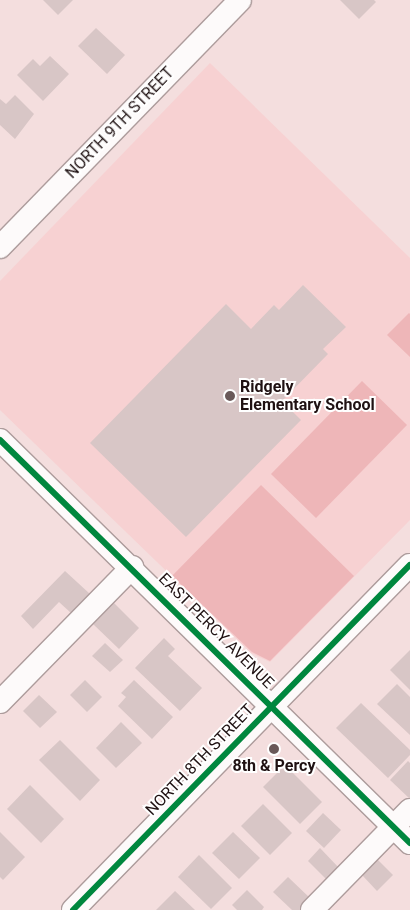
<!DOCTYPE html>
<style>
body{margin:0}
#map{position:relative;width:410px;height:910px;overflow:hidden;background:#f4dede;font-family:Roboto,sans-serif}
div>[style]{position:absolute}
.built>*{inset:0;background:#f7d1d2}
.green>*{inset:0;background:#eeb6b8}
.building>*{inset:0;background:#d8c6c6}
.roads{filter:drop-shadow(1px 0 #ad9c9c) drop-shadow(-1px 0 #ad9c9c) drop-shadow(0 1px #ad9c9c) drop-shadow(0 -1px #ad9c9c)}
.minor>*{height:22px;margin:-11px;padding:0 11px;transform-origin:11px;border-radius:11px;background:#fdfafa}
.cycleway>*{height:6px;margin:-3px;padding:0 3px;transform-origin:3px;border-radius:3px;background:#00873e}
.dots>*{width:14px;height:14px;translate:-50% -50%;box-sizing:border-box;border:2px solid #fff;border-radius:50%}
span{translate:-50% -50%;white-space:nowrap;text-align:center;line-height:1.15;-webkit-text-stroke:4px #fff;paint-order:stroke}
.street-label{font-size:16px;color:#1f1112}
.poi-label{font-size:16px;color:#1f1112;font-weight:700}
.left{translate:0 -50%;text-align:left}
</style>
<div id="map">
<div class="built">
<i style="clip-path:polygon(210px 63px,410px 258px,410px 520px,270px 662px,251px 653px,0 410px,0 281px)"></i>
</div>
<div class="green">
<i style="clip-path:polygon(409px 313px,410px 314px,410px 357px,387px 335px)"></i>
<i style="clip-path:polygon(362px 381px,407px 425px,316px 518px,271px 474px)"></i>
<i style="clip-path:polygon(261px 485px,354px 576px,270px 661px,252px 652px,172px 576px)"></i>
</div>
<div class="building">
<i style="clip-path:polygon(43px 0,73px 0,58px 15px)"></i>
<i style="clip-path:polygon(340px 0,374px 0,376px 2px,359px 19px)"></i>
<i style="clip-path:polygon(96px 28px,125px 55px,107px 74px,78px 46px)"></i>
<i style="clip-path:polygon(50px 56px,69px 74px,43px 101px,17px 75px,33px 59px,40px 66px)"></i>
<i style="clip-path:polygon(15px 95px,34px 114px,15px 139px,0 125px,0 99px,6px 104px)"></i>
<i style="clip-path:polygon(303px 285px,346px 327px,323px 349px,328px 354px,282px 401px,301px 420px,186px 537px,90px 443px,226px 304px,251px 329px,274px 305px,279px 310px)"></i>
<i style="clip-path:polygon(65px 571px,90px 594px,71px 613px,59px 602px,33px 629px,21px 616px)"></i>
<i style="clip-path:polygon(114px 603px,139px 628px,119px 649px,93px 624px)"></i>
<i style="clip-path:polygon(164px 638px,175px 649px,168px 656px,202px 688px,180px 711px,135px 668px)"></i>
<i style="clip-path:polygon(105px 643px,123px 660px,110px 672px,92px 656px)"></i>
<i style="clip-path:polygon(410px 650px,410px 690px,390px 670px)"></i>
<i style="clip-path:polygon(85px 680px,102px 697px,87px 712px,70px 695px)"></i>
<i style="clip-path:polygon(134px 680px,173px 717px,152px 739px,118px 706px,126px 697px,121px 693px)"></i>
<i style="clip-path:polygon(397px 684px,410px 697px,410px 735px,377px 704px)"></i>
<i style="clip-path:polygon(39px 695px,57px 712px,40px 728px,23px 711px)"></i>
<i style="clip-path:polygon(361px 703px,410px 750px,410px 755px,388px 778px,336px 728px)"></i>
<i style="clip-path:polygon(121px 722px,142px 743px,116px 768px,96px 748px)"></i>
<i style="clip-path:polygon(60px 740px,100px 780px,80px 801px,39px 760px)"></i>
<i style="clip-path:polygon(408px 761px,410px 763px,410px 799px,390px 780px)"></i>
<i style="clip-path:polygon(285px 765px,322px 802px,300px 824px,263px 787px)"></i>
<i style="clip-path:polygon(30px 785px,64px 819px,41px 843px,7px 809px)"></i>
<i style="clip-path:polygon(263px 804px,292px 833px,270px 855px,241px 826px)"></i>
<i style="clip-path:polygon(323px 813px,341px 830px,324px 848px,306px 831px)"></i>
<i style="clip-path:polygon(0 832px,25px 857px,3px 880px,0 877px)"></i>
<i style="clip-path:polygon(233px 832px,260px 858px,239px 879px,212px 853px)"></i>
<i style="clip-path:polygon(320px 848px,340px 869px,328px 881px,308px 861px)"></i>
<i style="clip-path:polygon(199px 855px,232px 888px,211px 909px,178px 877px)"></i>
<i style="clip-path:polygon(377px 859px,393px 875px,377px 891px,362px 875px)"></i>
<i style="clip-path:polygon(288px 877px,312px 900px,302px 910px,292px 910px,273px 892px)"></i>
<i style="clip-path:polygon(247px 890px,264px 907px,262px 910px,237px 910px,232px 905px)"></i>
<i style="clip-path:polygon(175px 891px,195px 910px,156px 910px)"></i>
</div>
<div class="roads">
<div class="minor">
<i style="left:0;top:247px;width:344px;rotate:-45.8deg"></i>
<i style="left:0;top:440px;width:575px;rotate:44.51deg"></i>
<i style="left:0;top:702px;width:189px;rotate:-45.6deg"></i>
<i style="left:73px;top:910px;width:482px;rotate:-45.7deg"></i>
<i style="left:312px;top:910px;width:140px;rotate:-45.6deg"></i>
</div>
</div>
<div class="cycleway">
<i style="left:0;top:440px;width:575px;rotate:44.51deg"></i>
<i style="left:73px;top:910px;width:482px;rotate:-45.7deg"></i>
</div>
<div class="dots">
<i style="left:230px;top:396px;background:#6a5959"></i>
<i style="left:274px;top:749px;background:#6a5959"></i>
</div>
<div class="street-label">
<span style="left:120px;top:123px;rotate:-46deg">NORTH 9TH STREET</span>
<span style="left:216px;top:631px;rotate:45deg">EAST PERCY AVENUE</span>
<span style="left:200px;top:760px;rotate:-46deg">NORTH 8TH STREET</span>
</div>
<div class="poi-label">
<span class="left" style="left:240px;top:396px">Ridgely<br>Elementary School</span>
<span style="left:274px;top:766px">8th &amp; Percy</span>
</div>
</div>
